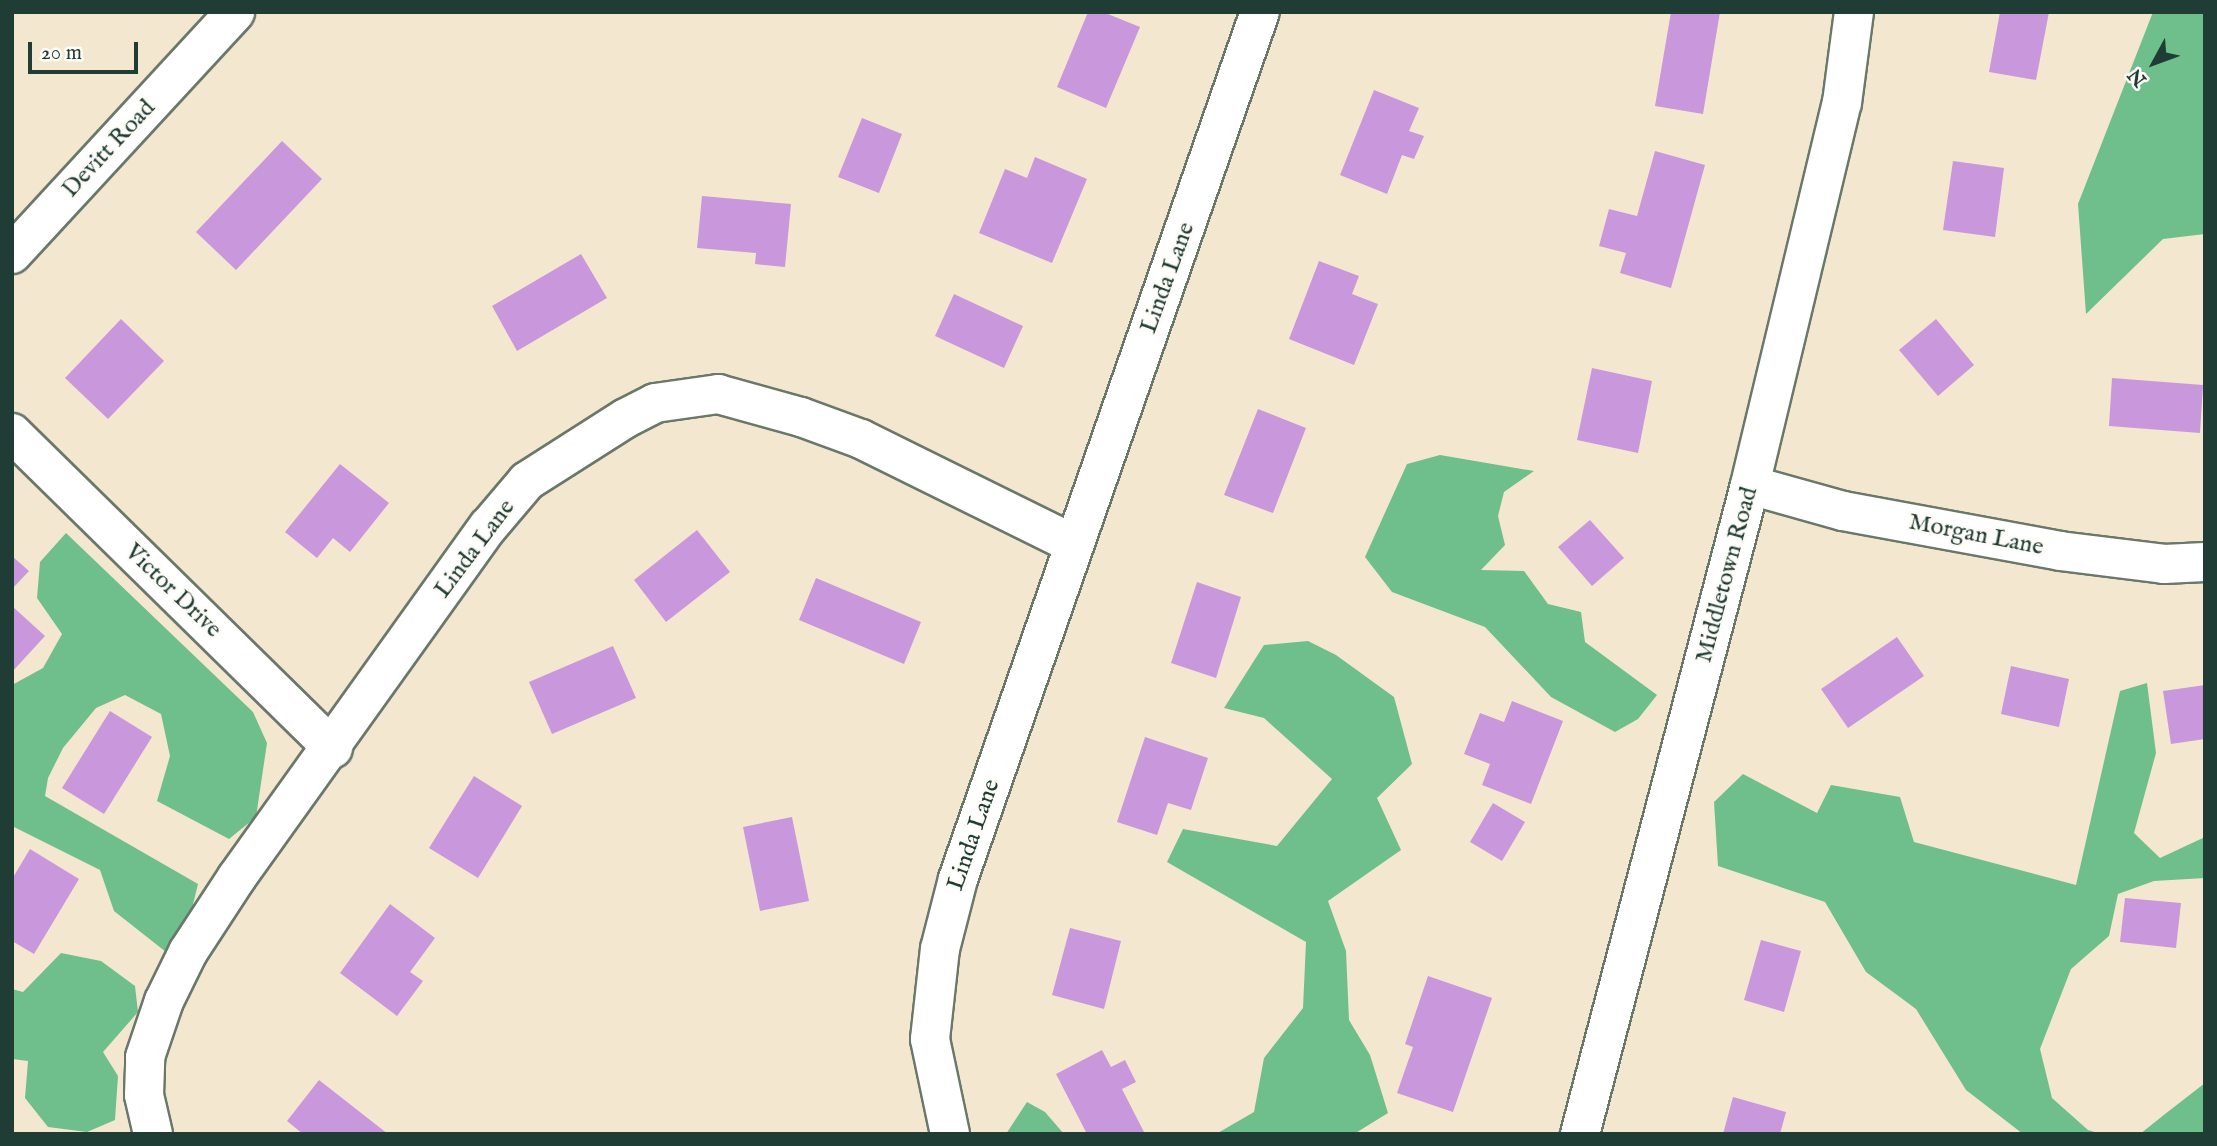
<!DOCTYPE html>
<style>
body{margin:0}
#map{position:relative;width:2217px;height:1146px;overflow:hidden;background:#f4e7cf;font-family:"IM FELL English",serif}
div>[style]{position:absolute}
.forest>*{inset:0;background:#6ebf8c}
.building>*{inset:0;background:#c998dc}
.roads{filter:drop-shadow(2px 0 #6a786a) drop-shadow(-2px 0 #6a786a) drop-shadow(0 2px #6a786a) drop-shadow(0 -2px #6a786a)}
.minor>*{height:38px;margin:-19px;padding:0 19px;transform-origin:19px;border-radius:19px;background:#fff}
span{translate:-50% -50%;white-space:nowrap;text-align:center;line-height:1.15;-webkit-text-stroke:6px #fdfcf7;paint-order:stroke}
.street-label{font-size:24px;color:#1f3d34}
.frame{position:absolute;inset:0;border:14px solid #1f3d34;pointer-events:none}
.north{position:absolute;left:2119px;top:28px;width:70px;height:70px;-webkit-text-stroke:5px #fdfcf7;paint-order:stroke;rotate:229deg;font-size:19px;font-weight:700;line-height:28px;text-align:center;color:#1f3d34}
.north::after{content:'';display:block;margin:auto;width:24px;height:32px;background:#1f3d34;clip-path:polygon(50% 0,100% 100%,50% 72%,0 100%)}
.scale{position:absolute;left:28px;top:42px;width:110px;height:32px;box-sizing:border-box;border:4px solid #1f3d34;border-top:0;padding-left:9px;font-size:21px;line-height:24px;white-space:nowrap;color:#1f3d34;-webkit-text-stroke:5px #fdfcf7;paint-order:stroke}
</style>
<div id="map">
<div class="forest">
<i style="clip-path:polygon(2153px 12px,2205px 12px,2205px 234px,2163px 239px,2086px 314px,2078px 204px)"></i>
<i style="clip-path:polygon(1440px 455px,1534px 471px,1504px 492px,1498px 516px,1505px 545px,1481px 570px,1524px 571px,1548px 604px,1581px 612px,1585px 642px,1657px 695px,1638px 719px,1615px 732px,1551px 697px,1485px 627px,1392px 592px,1365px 557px,1407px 464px)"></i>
<i style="clip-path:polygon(66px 533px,253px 712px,267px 743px,256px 817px,229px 839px,157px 801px,170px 756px,161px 714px,125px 695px,96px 708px,63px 748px,48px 778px,45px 796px,198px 884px,188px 925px,166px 952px,114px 911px,100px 870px,12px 826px,12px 685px,43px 668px,62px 634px,37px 598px,40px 562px)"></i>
<i style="clip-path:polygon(1308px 641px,1336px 655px,1394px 697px,1412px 764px,1377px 798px,1401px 850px,1328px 901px,1346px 951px,1349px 1020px,1370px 1055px,1388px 1113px,1354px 1134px,1216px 1134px,1254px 1112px,1264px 1058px,1303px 1008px,1306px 942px,1167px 862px,1183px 829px,1277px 846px,1332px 779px,1264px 718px,1224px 708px,1264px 645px)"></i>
<i style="clip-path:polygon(2147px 683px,2156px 753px,2134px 833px,2160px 858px,2205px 837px,2205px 878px,2154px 881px,2118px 894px,2109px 936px,2071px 969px,2040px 1049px,2052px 1098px,2088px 1130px,2101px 1134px,2023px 1134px,1966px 1090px,1916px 1009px,1866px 972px,1825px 902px,1718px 866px,1714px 802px,1743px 774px,1817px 813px,1831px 785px,1900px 797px,1914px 842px,2076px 885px,2120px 691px)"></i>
<i style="clip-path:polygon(61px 953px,101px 961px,135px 986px,138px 1012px,103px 1052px,118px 1076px,115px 1120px,87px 1132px,48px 1127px,25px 1098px,28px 1061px,12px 1059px,12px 989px,23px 992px)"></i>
<i style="clip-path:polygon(2205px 1083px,2205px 1134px,2140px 1134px,2165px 1114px)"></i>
<i style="clip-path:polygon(1027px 1102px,1045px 1112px,1064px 1134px,1006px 1134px)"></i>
</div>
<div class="building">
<i style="clip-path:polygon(1088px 12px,1103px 12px,1140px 27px,1106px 108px,1057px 87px)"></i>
<i style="clip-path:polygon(1671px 12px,1720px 12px,1703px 114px,1655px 106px)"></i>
<i style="clip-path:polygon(2000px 12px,2049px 12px,2036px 80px,1989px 72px)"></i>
<i style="clip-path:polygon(1374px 90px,1419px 108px,1409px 131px,1424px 136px,1414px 159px,1402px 155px,1387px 194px,1340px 175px)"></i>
<i style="clip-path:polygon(862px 118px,902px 134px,879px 193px,838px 177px)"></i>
<i style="clip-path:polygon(282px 141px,322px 179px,236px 270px,196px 232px)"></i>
<i style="clip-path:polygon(1655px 151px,1705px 165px,1671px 288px,1620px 273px,1626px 253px,1599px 246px,1609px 209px,1637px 216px)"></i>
<i style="clip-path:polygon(1035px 157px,1087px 179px,1052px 263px,979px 233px,1005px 169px,1027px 178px)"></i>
<i style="clip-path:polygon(1953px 161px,2004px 168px,1995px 237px,1943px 230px)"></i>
<i style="clip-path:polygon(702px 196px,791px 204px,785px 267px,755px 264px,756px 253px,697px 248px)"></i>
<i style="clip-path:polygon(581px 254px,607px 298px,517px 351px,492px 306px)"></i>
<i style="clip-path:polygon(1319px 261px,1359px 276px,1352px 294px,1378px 304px,1354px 365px,1289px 339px)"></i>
<i style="clip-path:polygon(954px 294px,1023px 326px,1004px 368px,935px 336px)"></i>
<i style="clip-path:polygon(121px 319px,164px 361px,108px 419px,65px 378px)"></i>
<i style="clip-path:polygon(1936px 319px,1974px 365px,1938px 396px,1899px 350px)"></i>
<i style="clip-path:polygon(1592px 368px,1652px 381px,1638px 453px,1577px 440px)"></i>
<i style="clip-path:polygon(2112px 378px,2203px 385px,2200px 433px,2109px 426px)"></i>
<i style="clip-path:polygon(1258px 409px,1306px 428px,1273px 513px,1224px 495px)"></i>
<i style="clip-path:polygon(340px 464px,389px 503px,350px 552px,333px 538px,317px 558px,285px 532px)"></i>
<i style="clip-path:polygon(1590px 520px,1624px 558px,1592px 586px,1558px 547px)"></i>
<i style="clip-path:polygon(697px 530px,730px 572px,666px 622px,634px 580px)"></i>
<i style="clip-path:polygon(12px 556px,29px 571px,12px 589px)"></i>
<i style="clip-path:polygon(816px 578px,921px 622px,904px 664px,799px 620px)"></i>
<i style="clip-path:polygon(1197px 582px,1241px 597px,1216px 678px,1171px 663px)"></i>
<i style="clip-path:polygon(12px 606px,45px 636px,12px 672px)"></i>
<i style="clip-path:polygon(1897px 637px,1924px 676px,1848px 728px,1821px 689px)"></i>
<i style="clip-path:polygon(613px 646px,636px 698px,552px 734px,529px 682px)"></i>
<i style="clip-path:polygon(2011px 666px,2069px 679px,2059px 727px,2001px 714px)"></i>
<i style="clip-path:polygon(2205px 685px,2205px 739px,2171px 744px,2163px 691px)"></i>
<i style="clip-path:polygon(1512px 701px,1563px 721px,1531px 804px,1482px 785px,1490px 764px,1464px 754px,1480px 713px,1504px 722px)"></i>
<i style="clip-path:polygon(110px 711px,152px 737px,104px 814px,62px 788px)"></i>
<i style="clip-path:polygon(1145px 737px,1208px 758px,1191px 810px,1168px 803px,1157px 835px,1117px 822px)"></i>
<i style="clip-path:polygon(474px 776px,522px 806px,478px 878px,429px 848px)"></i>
<i style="clip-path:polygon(1493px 803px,1525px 822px,1502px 861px,1470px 842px)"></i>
<i style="clip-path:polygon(792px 817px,809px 901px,760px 911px,743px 827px)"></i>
<i style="clip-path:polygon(30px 849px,79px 879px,34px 954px,12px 941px,12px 879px)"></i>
<i style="clip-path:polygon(2125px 898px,2181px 903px,2176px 948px,2120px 942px)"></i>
<i style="clip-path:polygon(390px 904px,435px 938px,410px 972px,423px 981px,397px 1016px,340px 973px)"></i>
<i style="clip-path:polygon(1070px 928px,1121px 941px,1104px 1009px,1052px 995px)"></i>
<i style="clip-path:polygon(1761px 940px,1801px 951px,1784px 1012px,1744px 1000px)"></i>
<i style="clip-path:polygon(1428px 976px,1492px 998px,1453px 1112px,1397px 1093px,1413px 1047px,1405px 1044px)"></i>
<i style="clip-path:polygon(1102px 1050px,1111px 1067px,1125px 1060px,1136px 1082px,1122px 1089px,1145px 1134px,1087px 1134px,1056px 1074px)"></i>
<i style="clip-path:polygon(319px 1080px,388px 1134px,303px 1134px,287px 1121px)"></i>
<i style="clip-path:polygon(1733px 1097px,1786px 1112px,1780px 1134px,1723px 1134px)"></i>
</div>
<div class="roads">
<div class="minor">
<i style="left:12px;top:254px;width:329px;rotate:-47.3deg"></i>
<i style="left:12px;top:433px;width:450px;rotate:44.5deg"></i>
<i style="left:1750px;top:485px;width:97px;rotate:15.6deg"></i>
<i style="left:1843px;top:511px;width:221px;rotate:10.4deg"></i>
<i style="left:2060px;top:551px;width:105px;rotate:7.1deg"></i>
<i style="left:2164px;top:564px;width:41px;rotate:-2.8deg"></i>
<i style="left:153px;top:1134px;width:40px;rotate:-103deg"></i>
<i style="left:144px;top:1095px;width:38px;rotate:-88deg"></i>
<i style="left:145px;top:1057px;width:59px;rotate:-71.3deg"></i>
<i style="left:164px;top:1001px;width:55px;rotate:-63.9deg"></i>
<i style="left:188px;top:952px;width:90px;rotate:-56.8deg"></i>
<i style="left:237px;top:877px;width:431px;rotate:-54.4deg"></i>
<i style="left:488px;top:527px;width:60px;rotate:-49.7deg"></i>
<i style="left:527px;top:481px;width:117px;rotate:-32.5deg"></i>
<i style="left:626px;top:418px;width:33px;rotate:-27deg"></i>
<i style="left:655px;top:403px;width:64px;rotate:-8.1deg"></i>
<i style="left:718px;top:394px;width:86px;rotate:15.5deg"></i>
<i style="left:801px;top:417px;width:64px;rotate:20.1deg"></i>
<i style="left:861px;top:439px;width:237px;rotate:26.3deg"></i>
<i style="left:950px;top:1134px;width:97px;rotate:-101.9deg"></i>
<i style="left:930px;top:1039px;width:91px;rotate:-83.7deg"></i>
<i style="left:940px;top:949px;width:72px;rotate:-75.6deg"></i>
<i style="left:958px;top:879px;width:918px;rotate:-70.8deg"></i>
<i style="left:1580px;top:1134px;width:671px;rotate:-75.32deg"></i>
<i style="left:1750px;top:485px;width:393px;rotate:-76.5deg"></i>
<i style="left:1842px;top:103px;width:92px;rotate:-82.5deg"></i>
</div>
</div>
<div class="street-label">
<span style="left:109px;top:149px;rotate:-47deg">Devitt Road</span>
<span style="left:1168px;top:278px;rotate:-70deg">Linda Lane</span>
<span style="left:1976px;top:535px;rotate:11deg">Morgan Lane</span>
<span style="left:475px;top:549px;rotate:-53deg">Linda Lane</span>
<span style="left:1727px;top:575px;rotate:-75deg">Middletown Road</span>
<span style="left:173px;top:591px;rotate:44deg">Victor Drive</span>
<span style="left:974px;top:835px;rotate:-71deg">Linda Lane</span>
</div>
<div class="frame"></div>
<div class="north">N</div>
<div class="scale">20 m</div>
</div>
